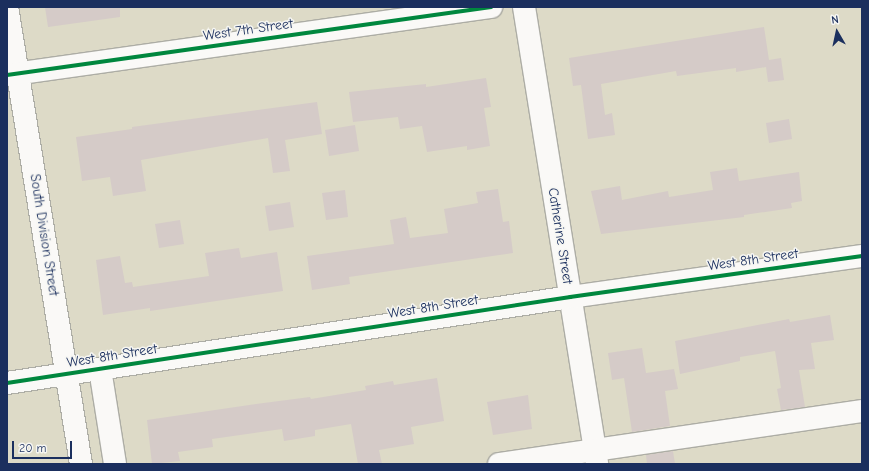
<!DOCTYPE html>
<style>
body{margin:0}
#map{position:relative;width:869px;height:471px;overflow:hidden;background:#dddac7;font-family:"Comic Neue",sans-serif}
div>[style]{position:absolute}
.building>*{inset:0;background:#d5cbc8}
.roads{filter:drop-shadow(1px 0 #adada5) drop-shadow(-1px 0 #adada5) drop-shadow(0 1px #adada5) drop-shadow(0 -1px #adada5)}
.minor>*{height:22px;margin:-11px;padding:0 11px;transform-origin:11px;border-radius:11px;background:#faf9f7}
.cycleway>*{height:4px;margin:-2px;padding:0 2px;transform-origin:2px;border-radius:2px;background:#00873e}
span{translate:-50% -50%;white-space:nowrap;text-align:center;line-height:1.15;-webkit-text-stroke:3px #f6f6f2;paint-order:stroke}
.street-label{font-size:14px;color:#1b2f5e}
.frame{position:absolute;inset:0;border:8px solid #1b2f5e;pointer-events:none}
.north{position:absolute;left:817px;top:12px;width:40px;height:40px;-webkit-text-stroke:3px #f6f6f2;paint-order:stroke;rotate:351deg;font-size:11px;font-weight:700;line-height:16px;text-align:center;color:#1b2f5e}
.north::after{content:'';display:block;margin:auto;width:14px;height:18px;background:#1b2f5e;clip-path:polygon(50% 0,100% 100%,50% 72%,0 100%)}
.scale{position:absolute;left:12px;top:441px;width:60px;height:18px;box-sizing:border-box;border:2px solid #1b2f5e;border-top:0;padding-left:5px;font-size:12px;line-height:14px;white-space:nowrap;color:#1b2f5e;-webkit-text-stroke:3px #f6f6f2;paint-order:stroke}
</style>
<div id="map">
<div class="building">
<i style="clip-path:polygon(45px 7px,120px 7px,120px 17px,48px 27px)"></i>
<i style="clip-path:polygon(764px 27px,769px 60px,781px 58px,784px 80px,768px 82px,766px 67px,736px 72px,736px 68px,677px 76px,676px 71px,601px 84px,605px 115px,612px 113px,615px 135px,588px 139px,581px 85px,573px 86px,569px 58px)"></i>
<i style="clip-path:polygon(486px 78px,491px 107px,484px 108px,490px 146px,467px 150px,467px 146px,427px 152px,422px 126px,400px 129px,398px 117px,353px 122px,349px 92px,426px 84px,426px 87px)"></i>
<i style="clip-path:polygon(317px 102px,322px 134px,285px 140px,290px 171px,273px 173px,268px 138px,141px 160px,146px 191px,113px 196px,110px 177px,82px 181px,76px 137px,132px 129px,132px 127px)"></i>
<i style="clip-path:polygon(789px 119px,792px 139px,769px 143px,766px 123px)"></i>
<i style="clip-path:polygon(355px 125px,359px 151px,329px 156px,325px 130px)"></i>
<i style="clip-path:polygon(737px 168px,739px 181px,799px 172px,802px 201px,791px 203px,792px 208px,744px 215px,744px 217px,601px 234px,591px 191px,620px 186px,622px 200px,668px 191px,669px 197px,713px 190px,710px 172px)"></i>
<i style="clip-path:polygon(498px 189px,503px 222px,509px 221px,513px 253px,349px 277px,350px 284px,312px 290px,307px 256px,394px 244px,390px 220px,406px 217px,410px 238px,448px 233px,444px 209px,478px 203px,476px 192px)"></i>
<i style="clip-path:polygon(345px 190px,348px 217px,326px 220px,322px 193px)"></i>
<i style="clip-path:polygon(290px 202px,294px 227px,269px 231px,265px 206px)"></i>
<i style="clip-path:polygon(180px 220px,184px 244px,159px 248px,155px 224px)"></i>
<i style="clip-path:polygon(239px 248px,241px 258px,277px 252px,283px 291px,150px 311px,150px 308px,103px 315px,96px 260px,120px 256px,125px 283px,132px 282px,133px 287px,209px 276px,205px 253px)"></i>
<i style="clip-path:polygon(830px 315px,834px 340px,811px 343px,815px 369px,799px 370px,805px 407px,781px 410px,777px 389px,781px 388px,775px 351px,740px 357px,740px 361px,680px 374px,675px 341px,789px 319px,790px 322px)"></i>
<i style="clip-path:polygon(642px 348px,646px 373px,674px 369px,678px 389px,665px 391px,670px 426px,632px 432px,624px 378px,612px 380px,608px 353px)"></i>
<i style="clip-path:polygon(437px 378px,444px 421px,411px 427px,414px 444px,379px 450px,382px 464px,358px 464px,351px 424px,315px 430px,315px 436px,284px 441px,282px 429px,212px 439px,213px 447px,178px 452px,180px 461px,152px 464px,147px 420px,256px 404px,310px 397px,311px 399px,366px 390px,365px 386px,393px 381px,394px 385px)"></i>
<i style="clip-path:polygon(528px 395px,532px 429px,493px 435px,487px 402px)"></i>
<i style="clip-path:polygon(673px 451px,675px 464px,647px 464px,646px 455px)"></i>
</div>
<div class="roads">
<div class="minor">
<i style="left:7px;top:7px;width:463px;rotate:80.8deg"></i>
<i style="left:524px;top:7px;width:463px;rotate:80.9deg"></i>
<i style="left:7px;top:75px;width:489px;rotate:-8deg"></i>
<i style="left:100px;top:369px;width:96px;rotate:81deg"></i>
<i style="left:7px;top:383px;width:570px;rotate:-8.68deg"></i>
<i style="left:570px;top:297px;width:295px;rotate:-8deg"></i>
<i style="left:499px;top:464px;width:367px;rotate:-8.3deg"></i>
</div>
</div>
<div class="cycleway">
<i style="left:7px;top:75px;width:489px;rotate:-8deg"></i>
<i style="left:7px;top:383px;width:570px;rotate:-8.68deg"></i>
<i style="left:570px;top:297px;width:295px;rotate:-8deg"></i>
</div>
<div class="street-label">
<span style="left:248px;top:30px;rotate:-8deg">West 7th Street</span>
<span style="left:44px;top:235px;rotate:81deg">South Division Street</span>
<span style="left:560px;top:236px;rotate:81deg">Catherine Street</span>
<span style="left:753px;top:260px;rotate:-8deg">West 8th Street</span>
<span style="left:433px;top:307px;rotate:-9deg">West 8th Street</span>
<span style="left:112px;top:356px;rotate:-9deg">West 8th Street</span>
</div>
<div class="frame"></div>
<div class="north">N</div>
<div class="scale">20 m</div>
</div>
